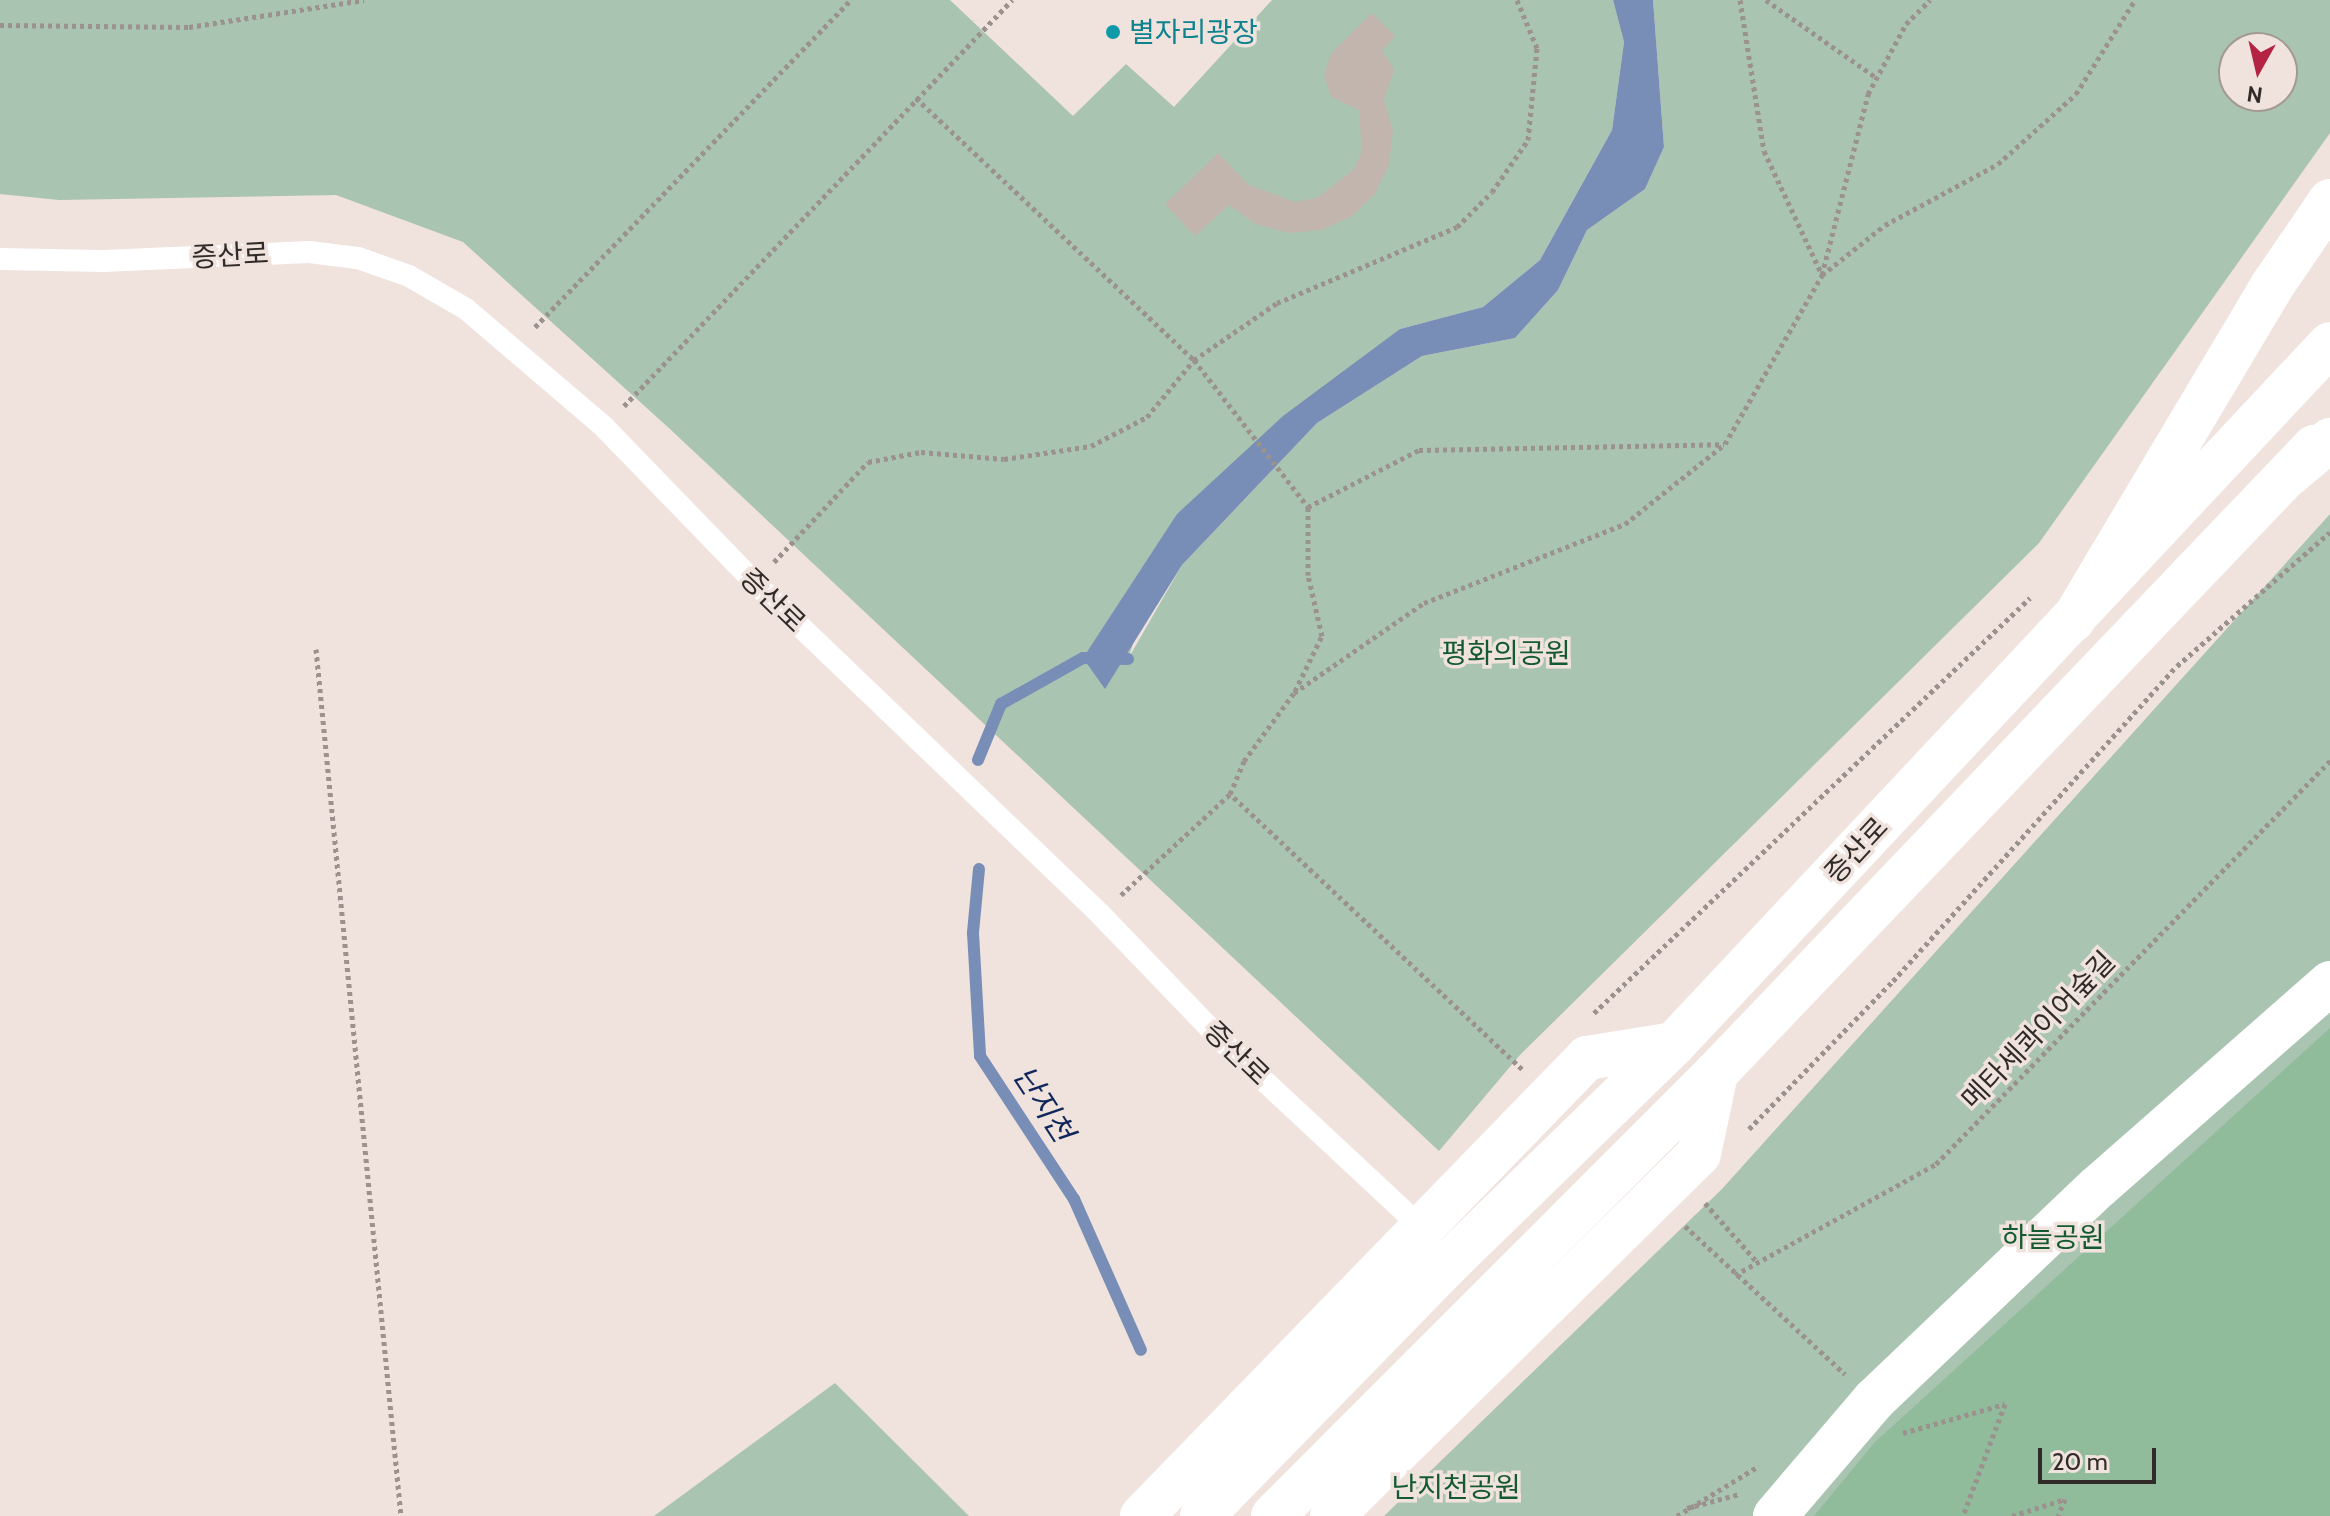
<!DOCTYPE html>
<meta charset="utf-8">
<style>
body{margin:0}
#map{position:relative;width:2330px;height:1516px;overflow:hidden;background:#f0e2dc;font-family:Cabin,"Noto Sans KR",sans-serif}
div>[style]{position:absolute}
.green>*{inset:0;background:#a9c4b0}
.forest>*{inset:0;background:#90bc9b}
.water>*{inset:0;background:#788eb7}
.stream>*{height:12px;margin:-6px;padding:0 6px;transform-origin:6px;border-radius:6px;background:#788eb7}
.building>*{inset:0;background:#c2b5ae}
.path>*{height:5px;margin-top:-2.5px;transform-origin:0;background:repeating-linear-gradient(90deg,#9b918d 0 4px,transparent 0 8px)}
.lane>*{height:22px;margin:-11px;padding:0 11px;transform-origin:11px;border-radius:11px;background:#fff}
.street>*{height:44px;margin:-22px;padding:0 22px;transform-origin:22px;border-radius:22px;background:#fff}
.primary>*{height:44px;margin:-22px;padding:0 22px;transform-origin:22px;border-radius:22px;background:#fff}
.highway>*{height:44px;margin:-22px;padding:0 22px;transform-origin:22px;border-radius:22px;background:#fff}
.dots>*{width:22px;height:22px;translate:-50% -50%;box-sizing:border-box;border:4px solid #f0e2dc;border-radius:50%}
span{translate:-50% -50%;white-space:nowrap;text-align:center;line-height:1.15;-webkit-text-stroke:7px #f0e2dc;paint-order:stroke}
.culture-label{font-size:28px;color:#0d838f}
.left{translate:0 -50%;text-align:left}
.street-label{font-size:28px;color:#302b29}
.park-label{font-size:28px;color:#145a30}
.water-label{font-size:30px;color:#10275b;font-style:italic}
.north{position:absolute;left:2218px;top:32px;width:80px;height:80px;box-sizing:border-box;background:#f0e2dc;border:2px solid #a39994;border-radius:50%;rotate:188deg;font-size:22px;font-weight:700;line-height:32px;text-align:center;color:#302b29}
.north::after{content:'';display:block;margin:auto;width:28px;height:36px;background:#b52342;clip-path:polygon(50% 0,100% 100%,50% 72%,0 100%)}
.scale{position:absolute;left:2038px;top:1448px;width:118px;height:36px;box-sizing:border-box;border:4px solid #302b29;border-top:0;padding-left:10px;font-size:24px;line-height:28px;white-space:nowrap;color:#302b29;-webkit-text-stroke:6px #f0e2dc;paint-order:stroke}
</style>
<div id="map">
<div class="green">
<i style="clip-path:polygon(evenodd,0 0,950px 0,1073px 116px,1126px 64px,1174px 107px,1272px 0,1613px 0,1624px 42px,1612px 130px,1540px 260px,1483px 307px,1400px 329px,1177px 514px,1128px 659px,1182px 565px,1317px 423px,1422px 356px,1515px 338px,1558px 290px,1587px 230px,1645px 189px,1664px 147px,1653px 0,2330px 0,2330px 133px,2039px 543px,1519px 1056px,1439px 1151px,670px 429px,463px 242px,336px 195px,59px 200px,0 194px,0 0,2234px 48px,2282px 48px,2282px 96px,2234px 96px,2234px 48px)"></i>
<i style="clip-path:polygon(2330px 514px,2330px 1516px,1384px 1516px,1722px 1189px)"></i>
<i style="clip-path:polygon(835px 1383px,969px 1516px,654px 1516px)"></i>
</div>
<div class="forest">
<i style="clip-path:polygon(2330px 1028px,2330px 1516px,1814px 1516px,1874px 1443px)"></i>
</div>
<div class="water">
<i style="clip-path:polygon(1613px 0,1653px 0,1664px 147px,1645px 189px,1587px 230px,1558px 290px,1515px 338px,1422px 356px,1317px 423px,1182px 565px,1105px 689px,1083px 658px,1177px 514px,1283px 416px,1400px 329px,1483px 307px,1540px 260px,1612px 130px,1624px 42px)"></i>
</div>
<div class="stream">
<i style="left:978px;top:760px;width:61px;rotate:-67.7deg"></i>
<i style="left:1001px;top:704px;width:94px;rotate:-29.3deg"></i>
<i style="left:1083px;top:658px;width:45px;rotate:1.3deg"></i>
<i style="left:979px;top:869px;width:64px;rotate:95.4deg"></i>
<i style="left:973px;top:933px;width:123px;rotate:86.7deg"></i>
<i style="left:980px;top:1056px;width:171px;rotate:56.7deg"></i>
<i style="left:1074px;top:1199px;width:165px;rotate:66.1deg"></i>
</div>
<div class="building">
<i style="clip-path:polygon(1372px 13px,1395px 36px,1382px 50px,1394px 70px,1384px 100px,1393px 131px,1389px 164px,1375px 194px,1351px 217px,1321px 230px,1288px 233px,1256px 224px,1229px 205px,1195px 236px,1165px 204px,1218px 153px,1249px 185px,1295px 202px,1317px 198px,1353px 170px,1362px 152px,1359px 110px,1331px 97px,1324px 75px,1331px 54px)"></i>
</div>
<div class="path">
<i style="left:1740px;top:0;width:153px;rotate:81deg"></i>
<i style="left:1764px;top:151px;width:137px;rotate:64.9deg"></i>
<i style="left:1822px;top:275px;width:80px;rotate:-38.4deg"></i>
<i style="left:1885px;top:225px;width:128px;rotate:-28.4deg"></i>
<i style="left:1998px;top:164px;width:105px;rotate:-41.9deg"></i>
<i style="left:2076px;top:94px;width:111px;rotate:-57.9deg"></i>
<i style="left:1766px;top:0;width:136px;rotate:35.1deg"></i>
<i style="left:0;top:25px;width:189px;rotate:0.6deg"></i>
<i style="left:189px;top:27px;width:177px;rotate:-8.8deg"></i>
<i style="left:916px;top:98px;width:382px;rotate:43.3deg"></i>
<i style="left:1194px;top:360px;width:186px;rotate:52.2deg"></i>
<i style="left:535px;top:327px;width:455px;rotate:-46deg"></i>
<i style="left:624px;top:406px;width:562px;rotate:-46.3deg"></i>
<i style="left:774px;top:562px;width:137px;rotate:-46.8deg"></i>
<i style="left:868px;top:462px;width:54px;rotate:-10.7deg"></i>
<i style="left:921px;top:452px;width:83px;rotate:4.8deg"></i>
<i style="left:1004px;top:459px;width:88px;rotate:-8.5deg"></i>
<i style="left:1091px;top:446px;width:63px;rotate:-27.4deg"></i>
<i style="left:1147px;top:417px;width:74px;rotate:-50.5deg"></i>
<i style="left:1194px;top:360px;width:101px;rotate:-34.5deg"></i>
<i style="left:1277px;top:303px;width:195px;rotate:-22.9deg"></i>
<i style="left:1457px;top:227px;width:49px;rotate:-45deg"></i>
<i style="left:1492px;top:192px;width:63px;rotate:-55.3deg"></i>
<i style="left:1528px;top:140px;width:92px;rotate:-84.4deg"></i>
<i style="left:1537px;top:48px;width:52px;rotate:-112.6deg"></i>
<i style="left:316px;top:649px;width:871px;rotate:84.4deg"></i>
<i style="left:1295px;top:691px;width:61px;rotate:-63.9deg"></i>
<i style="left:1322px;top:636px;width:63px;rotate:-102.9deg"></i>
<i style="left:1308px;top:575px;width:68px;rotate:-90deg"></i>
<i style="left:1308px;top:507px;width:125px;rotate:-27.2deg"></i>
<i style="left:1419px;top:450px;width:305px;rotate:-1.1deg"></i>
<i style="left:1121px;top:895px;width:149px;rotate:-42.8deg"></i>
<i style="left:1594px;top:1013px;width:602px;rotate:-43.59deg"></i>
<i style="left:1522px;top:1069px;width:401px;rotate:-136.7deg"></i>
<i style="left:1230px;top:794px;width:36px;rotate:-67deg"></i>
<i style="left:1244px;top:761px;width:84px;rotate:-53.7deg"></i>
<i style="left:1294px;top:693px;width:158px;rotate:-34.7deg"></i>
<i style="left:1424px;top:603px;width:216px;rotate:-21.5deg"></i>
<i style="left:1625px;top:524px;width:128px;rotate:-38.7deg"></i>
<i style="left:1725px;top:444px;width:195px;rotate:-60.1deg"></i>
<i style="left:1822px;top:275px;width:187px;rotate:-75.7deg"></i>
<i style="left:1868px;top:94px;width:80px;rotate:-61.5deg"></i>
<i style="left:1906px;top:24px;width:34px;rotate:-45deg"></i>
<i style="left:1749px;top:1129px;width:206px;rotate:-45.8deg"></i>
<i style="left:1893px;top:981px;width:424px;rotate:-48deg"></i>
<i style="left:2177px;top:666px;width:203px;rotate:-41.2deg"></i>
<i style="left:1705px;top:1203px;width:79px;rotate:48.6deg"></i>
<i style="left:1685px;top:1226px;width:218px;rotate:42.8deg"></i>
<i style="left:1735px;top:1275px;width:230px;rotate:-28.9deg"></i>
<i style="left:1936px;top:1164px;width:564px;rotate:-45.65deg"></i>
<i style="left:1903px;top:1433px;width:106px;rotate:-15.9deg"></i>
<i style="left:2005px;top:1404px;width:120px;rotate:110.6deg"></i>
<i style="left:1687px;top:1508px;width:55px;rotate:-14.8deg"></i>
<i style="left:1677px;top:1516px;width:96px;rotate:-31.4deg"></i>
<i style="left:2012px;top:1516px;width:56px;rotate:-17.8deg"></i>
<i style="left:2065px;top:1499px;width:18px;rotate:112deg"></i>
</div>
<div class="lane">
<i style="left:0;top:259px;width:104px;rotate:1.1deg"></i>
<i style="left:104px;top:261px;width:205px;rotate:-2.5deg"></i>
<i style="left:309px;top:252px;width:49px;rotate:7deg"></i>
<i style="left:358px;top:258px;width:54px;rotate:19.4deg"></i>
<i style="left:409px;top:276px;width:66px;rotate:30.1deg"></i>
<i style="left:466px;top:309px;width:182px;rotate:40.5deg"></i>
<i style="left:604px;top:427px;width:217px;rotate:45.9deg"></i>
<i style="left:755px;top:583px;width:478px;rotate:43.8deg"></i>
<i style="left:1100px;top:914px;width:186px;rotate:46.1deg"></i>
<i style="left:1229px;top:1048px;width:264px;rotate:43deg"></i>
</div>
<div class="street">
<i style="left:1775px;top:1516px;width:153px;rotate:-49.5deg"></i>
<i style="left:1874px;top:1400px;width:309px;rotate:-43.6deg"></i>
<i style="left:2098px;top:1187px;width:309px;rotate:-41.3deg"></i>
</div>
<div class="primary">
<i style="left:1142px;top:1516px;width:639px;rotate:-45.82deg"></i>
<i style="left:1587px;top:1058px;width:88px;rotate:-9.1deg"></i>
<i style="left:1202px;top:1516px;width:359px;rotate:-45.7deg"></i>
<i style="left:1453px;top:1259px;width:308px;rotate:-44.2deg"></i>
<i style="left:1674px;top:1044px;width:959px;rotate:-46.86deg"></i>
<i style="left:1273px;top:1516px;width:626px;rotate:-45deg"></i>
<i style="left:1716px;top:1073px;width:866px;rotate:-46.31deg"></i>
<i style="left:1332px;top:1516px;width:515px;rotate:-44.61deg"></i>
<i style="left:1699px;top:1154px;width:83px;rotate:-78.1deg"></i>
</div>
<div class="highway">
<i style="left:2288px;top:475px;width:55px;rotate:-39.8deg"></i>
<i style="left:2073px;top:620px;width:389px;rotate:-59.2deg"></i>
<i style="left:2272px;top:286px;width:103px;rotate:-55.7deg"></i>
</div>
<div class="dots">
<i style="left:1113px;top:32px;background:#0f9aa8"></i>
</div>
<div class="culture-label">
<span class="left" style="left:1129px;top:32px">별자리광장</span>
</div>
<div class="street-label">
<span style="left:230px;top:255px;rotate:-3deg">증산로</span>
<span style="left:773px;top:600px;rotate:44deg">증산로</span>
<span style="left:1856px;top:850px;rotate:-47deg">증산로</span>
<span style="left:2038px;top:1030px;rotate:-46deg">메타세콰이어숲길</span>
<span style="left:1237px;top:1053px;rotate:44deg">증산로</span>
</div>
<div class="park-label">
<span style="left:1506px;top:653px">평화의공원</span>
<span style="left:2053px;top:1237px">하늘공원</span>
<span style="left:1456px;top:1487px">난지천공원</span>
</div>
<div class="water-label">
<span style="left:1043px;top:1104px;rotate:57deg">난지천</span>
</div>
<div class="north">N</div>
<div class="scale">20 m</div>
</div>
